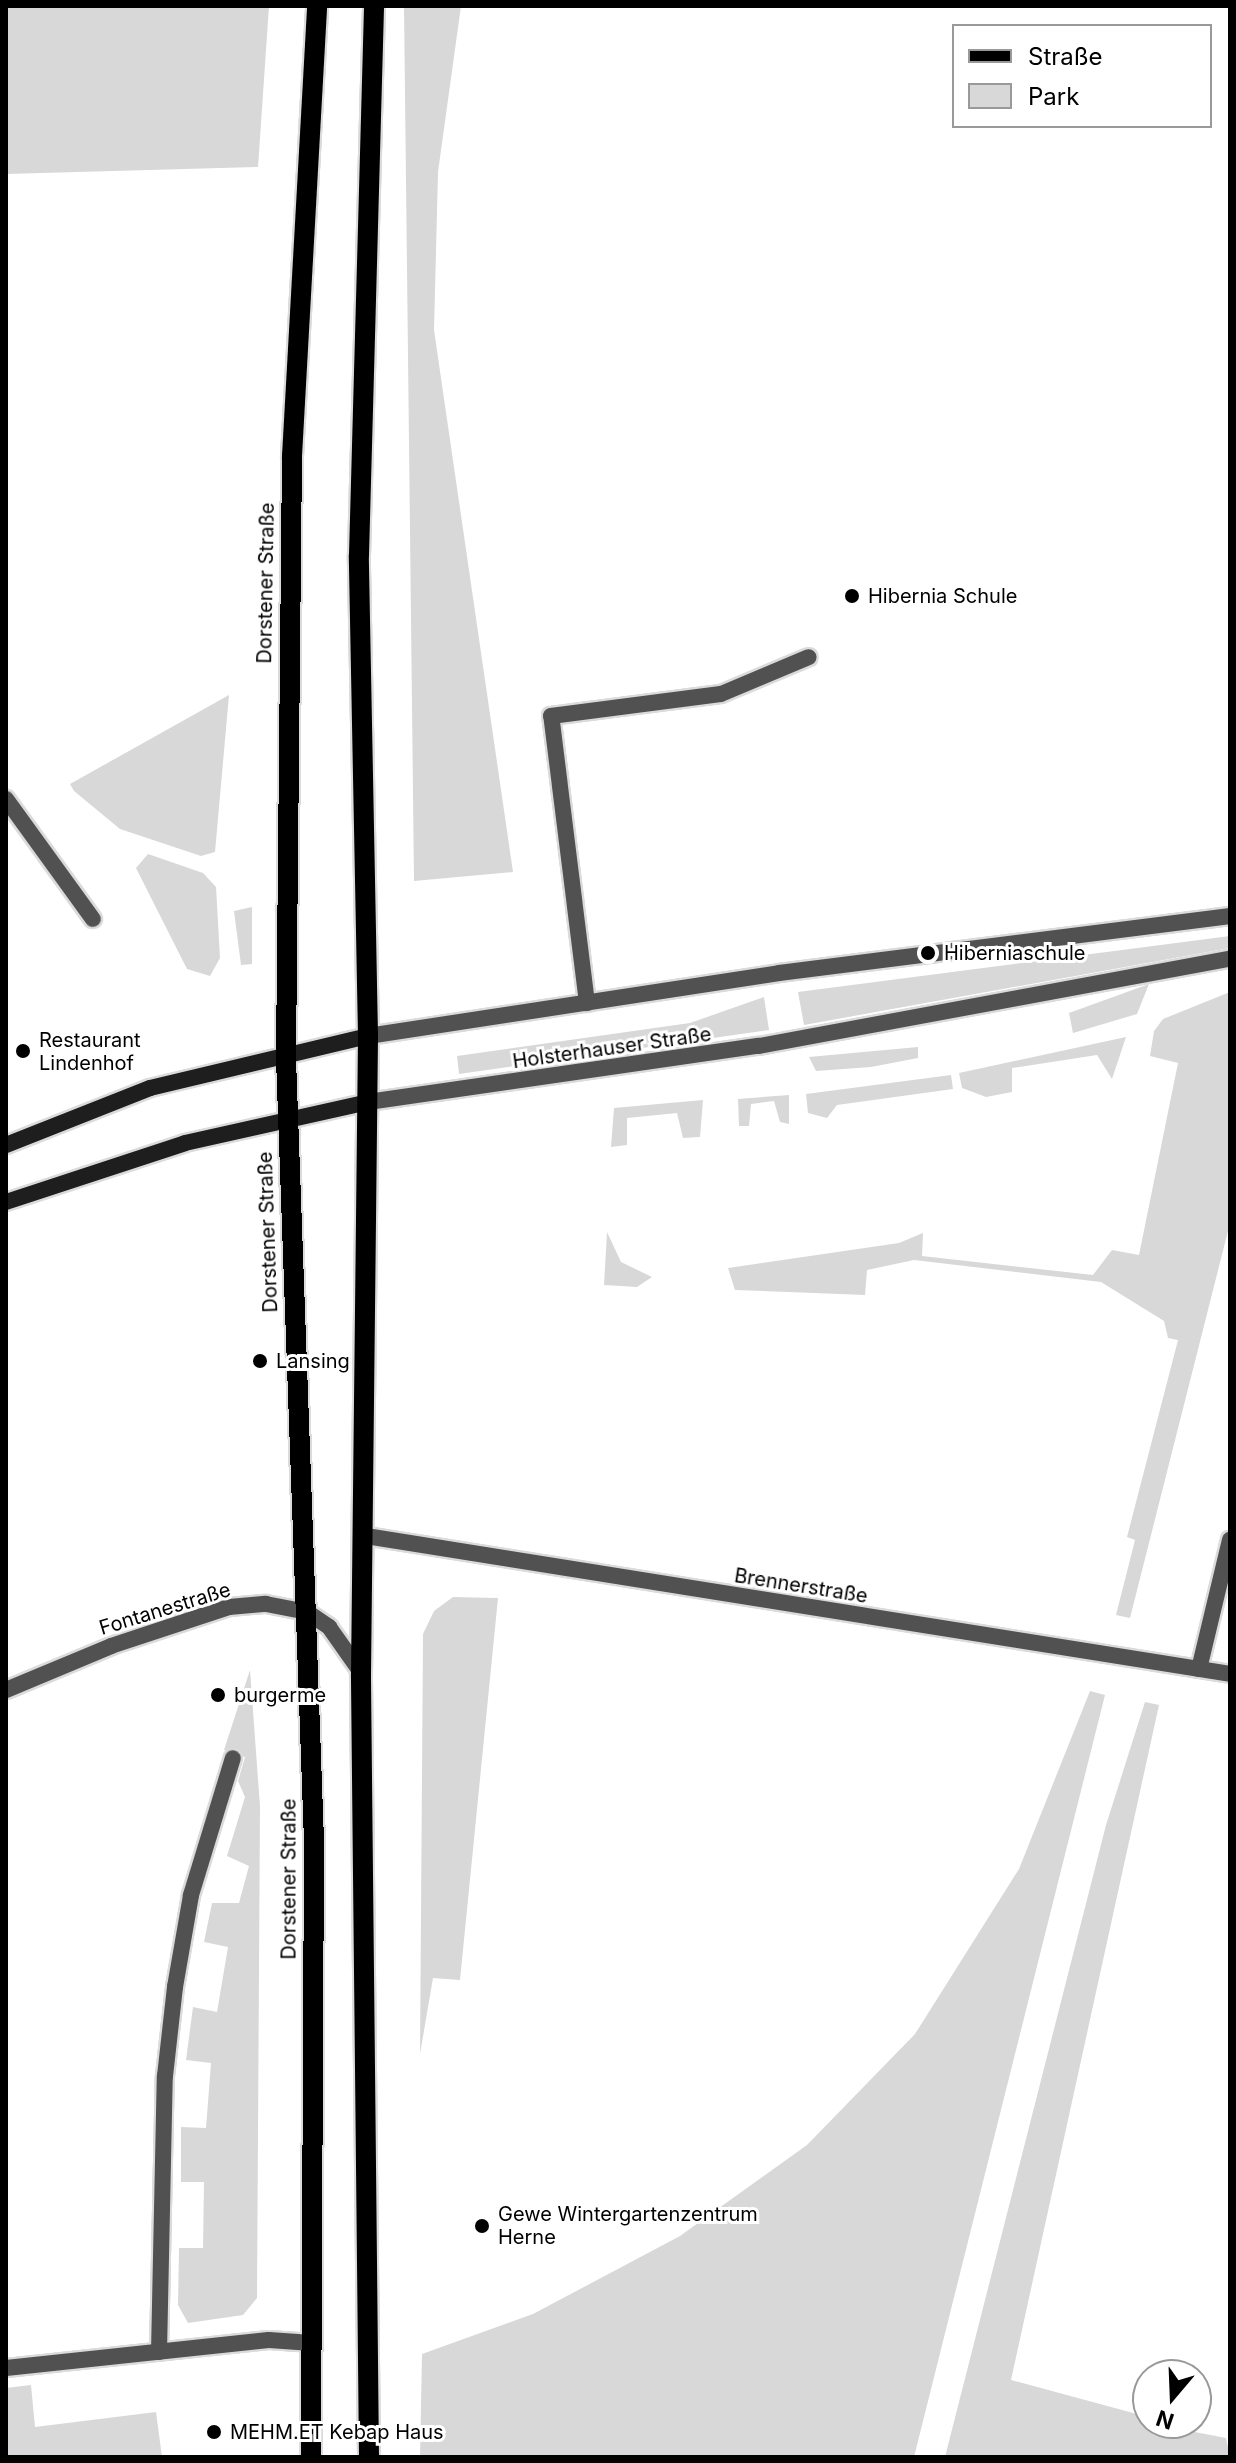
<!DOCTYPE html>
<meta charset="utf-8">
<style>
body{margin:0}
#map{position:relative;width:1236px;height:2463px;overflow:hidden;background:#fff;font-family:Inter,sans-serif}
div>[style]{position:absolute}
.green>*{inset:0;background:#d8d8d8}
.roads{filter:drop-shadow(2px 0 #dbdbdb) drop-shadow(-2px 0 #dbdbdb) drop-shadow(0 2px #dbdbdb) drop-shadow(0 -2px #dbdbdb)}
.service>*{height:16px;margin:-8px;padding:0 8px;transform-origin:8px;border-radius:8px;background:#515151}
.minor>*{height:16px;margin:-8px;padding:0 8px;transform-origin:8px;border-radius:8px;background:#515151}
.tertiary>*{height:16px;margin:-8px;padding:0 8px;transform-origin:8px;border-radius:8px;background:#515151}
.secondary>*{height:16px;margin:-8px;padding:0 8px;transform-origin:8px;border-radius:8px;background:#1e1e1e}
.primary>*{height:20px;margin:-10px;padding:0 10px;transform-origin:10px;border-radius:10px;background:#000}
.dots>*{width:22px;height:22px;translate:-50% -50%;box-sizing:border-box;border:4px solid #fff;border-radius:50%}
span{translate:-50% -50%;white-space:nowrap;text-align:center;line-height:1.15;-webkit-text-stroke:6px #fff;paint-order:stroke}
.street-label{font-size:20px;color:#000}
.poi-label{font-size:20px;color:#000}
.left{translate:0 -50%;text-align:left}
.frame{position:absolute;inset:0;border:8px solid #000;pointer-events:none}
.legend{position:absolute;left:952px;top:24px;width:260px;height:104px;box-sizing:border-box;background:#fff;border:2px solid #999;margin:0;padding:10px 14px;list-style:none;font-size:24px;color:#000}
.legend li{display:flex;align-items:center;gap:16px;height:40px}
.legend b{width:40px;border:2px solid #999}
.north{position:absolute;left:1132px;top:2359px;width:80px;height:80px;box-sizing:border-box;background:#fff;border:2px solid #999;border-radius:50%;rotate:199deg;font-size:22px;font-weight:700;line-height:32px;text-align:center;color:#000}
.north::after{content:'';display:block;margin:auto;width:28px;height:36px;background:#000;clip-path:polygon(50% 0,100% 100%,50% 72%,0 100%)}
</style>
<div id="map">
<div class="green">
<i style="clip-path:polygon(6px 6px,269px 6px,258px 167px,6px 174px)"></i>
<i style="clip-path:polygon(404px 6px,461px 6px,438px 172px,434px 330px,513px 872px,414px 881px)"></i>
<i style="clip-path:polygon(229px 695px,215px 852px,201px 856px,120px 829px,74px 791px,70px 784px)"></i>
<i style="clip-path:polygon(148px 854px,203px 873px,216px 887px,220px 958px,210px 976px,187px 969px,136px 868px)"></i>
<i style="clip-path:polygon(252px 907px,252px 964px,241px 965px,234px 911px)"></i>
<i style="clip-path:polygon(1230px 936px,1230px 948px,804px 1025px,798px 992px)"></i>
<i style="clip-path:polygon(1149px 984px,1137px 1014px,1073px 1033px,1069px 1013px)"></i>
<i style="clip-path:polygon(1230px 992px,1230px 1223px,1130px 1618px,1116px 1615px,1135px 1540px,1127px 1537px,1178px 1340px,1168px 1338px,1164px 1321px,1101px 1282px,914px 1260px,867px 1270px,865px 1295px,735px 1290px,728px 1268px,899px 1243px,923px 1233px,922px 1256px,1093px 1275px,1112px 1250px,1139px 1255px,1178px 1063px,1150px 1056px,1154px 1031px,1163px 1019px)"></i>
<i style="clip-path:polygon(764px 997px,769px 1030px,459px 1074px,457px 1056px,690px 1023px)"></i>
<i style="clip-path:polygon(1126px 1037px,1112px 1079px,1097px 1055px,1012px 1068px,1012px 1092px,986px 1097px,962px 1088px,959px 1073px)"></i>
<i style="clip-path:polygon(918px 1047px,918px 1058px,871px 1067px,816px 1071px,809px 1057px)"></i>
<i style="clip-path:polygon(951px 1075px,953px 1089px,837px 1105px,827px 1118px,808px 1113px,806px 1094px)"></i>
<i style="clip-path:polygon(789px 1095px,789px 1124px,780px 1122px,774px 1101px,751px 1104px,749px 1126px,739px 1126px,738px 1099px)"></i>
<i style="clip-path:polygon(703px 1100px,700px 1137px,683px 1138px,677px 1113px,627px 1118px,627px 1145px,611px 1147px,614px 1108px)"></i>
<i style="clip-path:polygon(607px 1232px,621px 1262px,652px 1277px,637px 1287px,604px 1285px)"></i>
<i style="clip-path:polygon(453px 1597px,498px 1598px,460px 1980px,433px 1978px,420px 2054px,423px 1634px,434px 1611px)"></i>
<i style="clip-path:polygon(250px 1670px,260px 1806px,257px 2298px,243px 2315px,188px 2323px,178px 2305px,179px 2248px,203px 2248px,204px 2182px,181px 2182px,181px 2127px,206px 2128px,211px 2063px,186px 2060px,193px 2007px,217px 2012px,228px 1947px,204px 1942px,212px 1903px,239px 1903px,249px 1866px,227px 1856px,245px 1797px,238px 1781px,245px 1757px,224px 1750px)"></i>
<i style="clip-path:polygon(1090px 1691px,1105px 1695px,914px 2457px,420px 2457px,422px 2354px,533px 2314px,680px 2236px,807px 2145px,915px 2034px,1019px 1869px)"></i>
<i style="clip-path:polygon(1145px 1702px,1159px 1705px,1011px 2380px,1148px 2417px,1148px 2423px,1226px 2438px,1230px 2457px,945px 2457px,1106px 1825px)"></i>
<i style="clip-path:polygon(31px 2385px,35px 2427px,156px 2412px,162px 2457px,6px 2457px,6px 2388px)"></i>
</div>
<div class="roads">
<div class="service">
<i style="left:587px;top:1003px;width:289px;rotate:-97.1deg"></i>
<i style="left:551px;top:716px;width:171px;rotate:-7.4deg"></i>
<i style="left:721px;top:694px;width:95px;rotate:-22.8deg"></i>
<i style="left:1199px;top:1669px;width:133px;rotate:-76.5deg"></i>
<i style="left:159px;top:2352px;width:276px;rotate:-88.8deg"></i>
<i style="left:165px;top:2076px;width:90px;rotate:-83.6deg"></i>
<i style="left:175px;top:1987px;width:93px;rotate:-80.1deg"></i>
<i style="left:191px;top:1895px;width:143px;rotate:-73deg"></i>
<i style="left:6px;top:2368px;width:264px;rotate:-6.1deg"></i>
<i style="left:269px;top:2340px;width:43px;rotate:4deg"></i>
</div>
<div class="minor">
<i style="left:6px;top:799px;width:148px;rotate:54.1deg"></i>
<i style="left:366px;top:1536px;width:875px;rotate:9.07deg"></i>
<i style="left:6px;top:1690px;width:114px;rotate:-22.7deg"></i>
<i style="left:111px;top:1646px;width:124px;rotate:-18.3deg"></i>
<i style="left:229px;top:1607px;width:37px;rotate:-5deg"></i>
<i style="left:266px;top:1604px;width:42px;rotate:11deg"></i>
<i style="left:307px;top:1612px;width:27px;rotate:34deg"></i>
<i style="left:329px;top:1627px;width:54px;rotate:54.8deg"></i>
</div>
<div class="tertiary">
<i style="left:368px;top:1036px;width:416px;rotate:-8.7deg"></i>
<i style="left:779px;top:973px;width:455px;rotate:-7.2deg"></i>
<i style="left:368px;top:1102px;width:395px;rotate:-8.2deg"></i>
<i style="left:759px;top:1046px;width:479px;rotate:-10.5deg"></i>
</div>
<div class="secondary">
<i style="left:6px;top:1145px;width:155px;rotate:-21.6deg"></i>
<i style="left:150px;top:1088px;width:224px;rotate:-13.4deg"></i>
<i style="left:6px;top:1202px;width:188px;rotate:-18.2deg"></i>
<i style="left:185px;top:1143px;width:188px;rotate:-12.6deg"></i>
</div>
<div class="primary">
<i style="left:311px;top:2457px;width:616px;rotate:-89.72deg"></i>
<i style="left:314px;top:1841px;width:784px;rotate:-92.05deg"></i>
<i style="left:286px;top:1057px;width:601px;rotate:-89.43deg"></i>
<i style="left:292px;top:456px;width:451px;rotate:-86.8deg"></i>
<i style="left:369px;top:2457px;width:783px;rotate:-90.59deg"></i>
<i style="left:361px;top:1674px;width:638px;rotate:-89.37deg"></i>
<i style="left:368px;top:1036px;width:481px;rotate:-91.1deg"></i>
<i style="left:359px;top:555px;width:549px;rotate:-88.43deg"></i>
</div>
</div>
<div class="dots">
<i style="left:852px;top:596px;background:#000"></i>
<i style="left:928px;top:953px;background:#000"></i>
<i style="left:23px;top:1051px;background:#000"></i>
<i style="left:260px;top:1361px;background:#000"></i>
<i style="left:218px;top:1695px;background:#000"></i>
<i style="left:482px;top:2226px;background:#000"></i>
<i style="left:214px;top:2432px;background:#000"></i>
</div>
<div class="street-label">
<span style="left:266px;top:583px;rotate:-89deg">Dorstener Straße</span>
<span style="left:612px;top:1048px;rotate:-8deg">Holsterhauser Straße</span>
<span style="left:268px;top:1232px;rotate:-92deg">Dorstener Straße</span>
<span style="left:801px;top:1586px;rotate:9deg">Brennerstraße</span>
<span style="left:165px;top:1609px;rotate:-17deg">Fontanestraße</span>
<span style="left:289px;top:1879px;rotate:-90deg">Dorstener Straße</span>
</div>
<div class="poi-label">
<span class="left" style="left:868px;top:596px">Hibernia Schule</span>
<span class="left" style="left:944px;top:953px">Hiberniaschule</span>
<span class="left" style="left:39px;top:1052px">Restaurant<br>Lindenhof</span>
<span class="left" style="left:276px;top:1361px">Lansing</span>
<span class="left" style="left:234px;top:1695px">burgerme</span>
<span class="left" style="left:498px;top:2226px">Gewe Wintergartenzentrum<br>Herne</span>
<span class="left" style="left:230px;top:2432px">MEHM.ET Kebap Haus</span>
</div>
<div class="frame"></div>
<ul class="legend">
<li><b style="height:10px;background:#000"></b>Straße</li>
<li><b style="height:22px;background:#d8d8d8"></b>Park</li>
</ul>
<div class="north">N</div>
</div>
